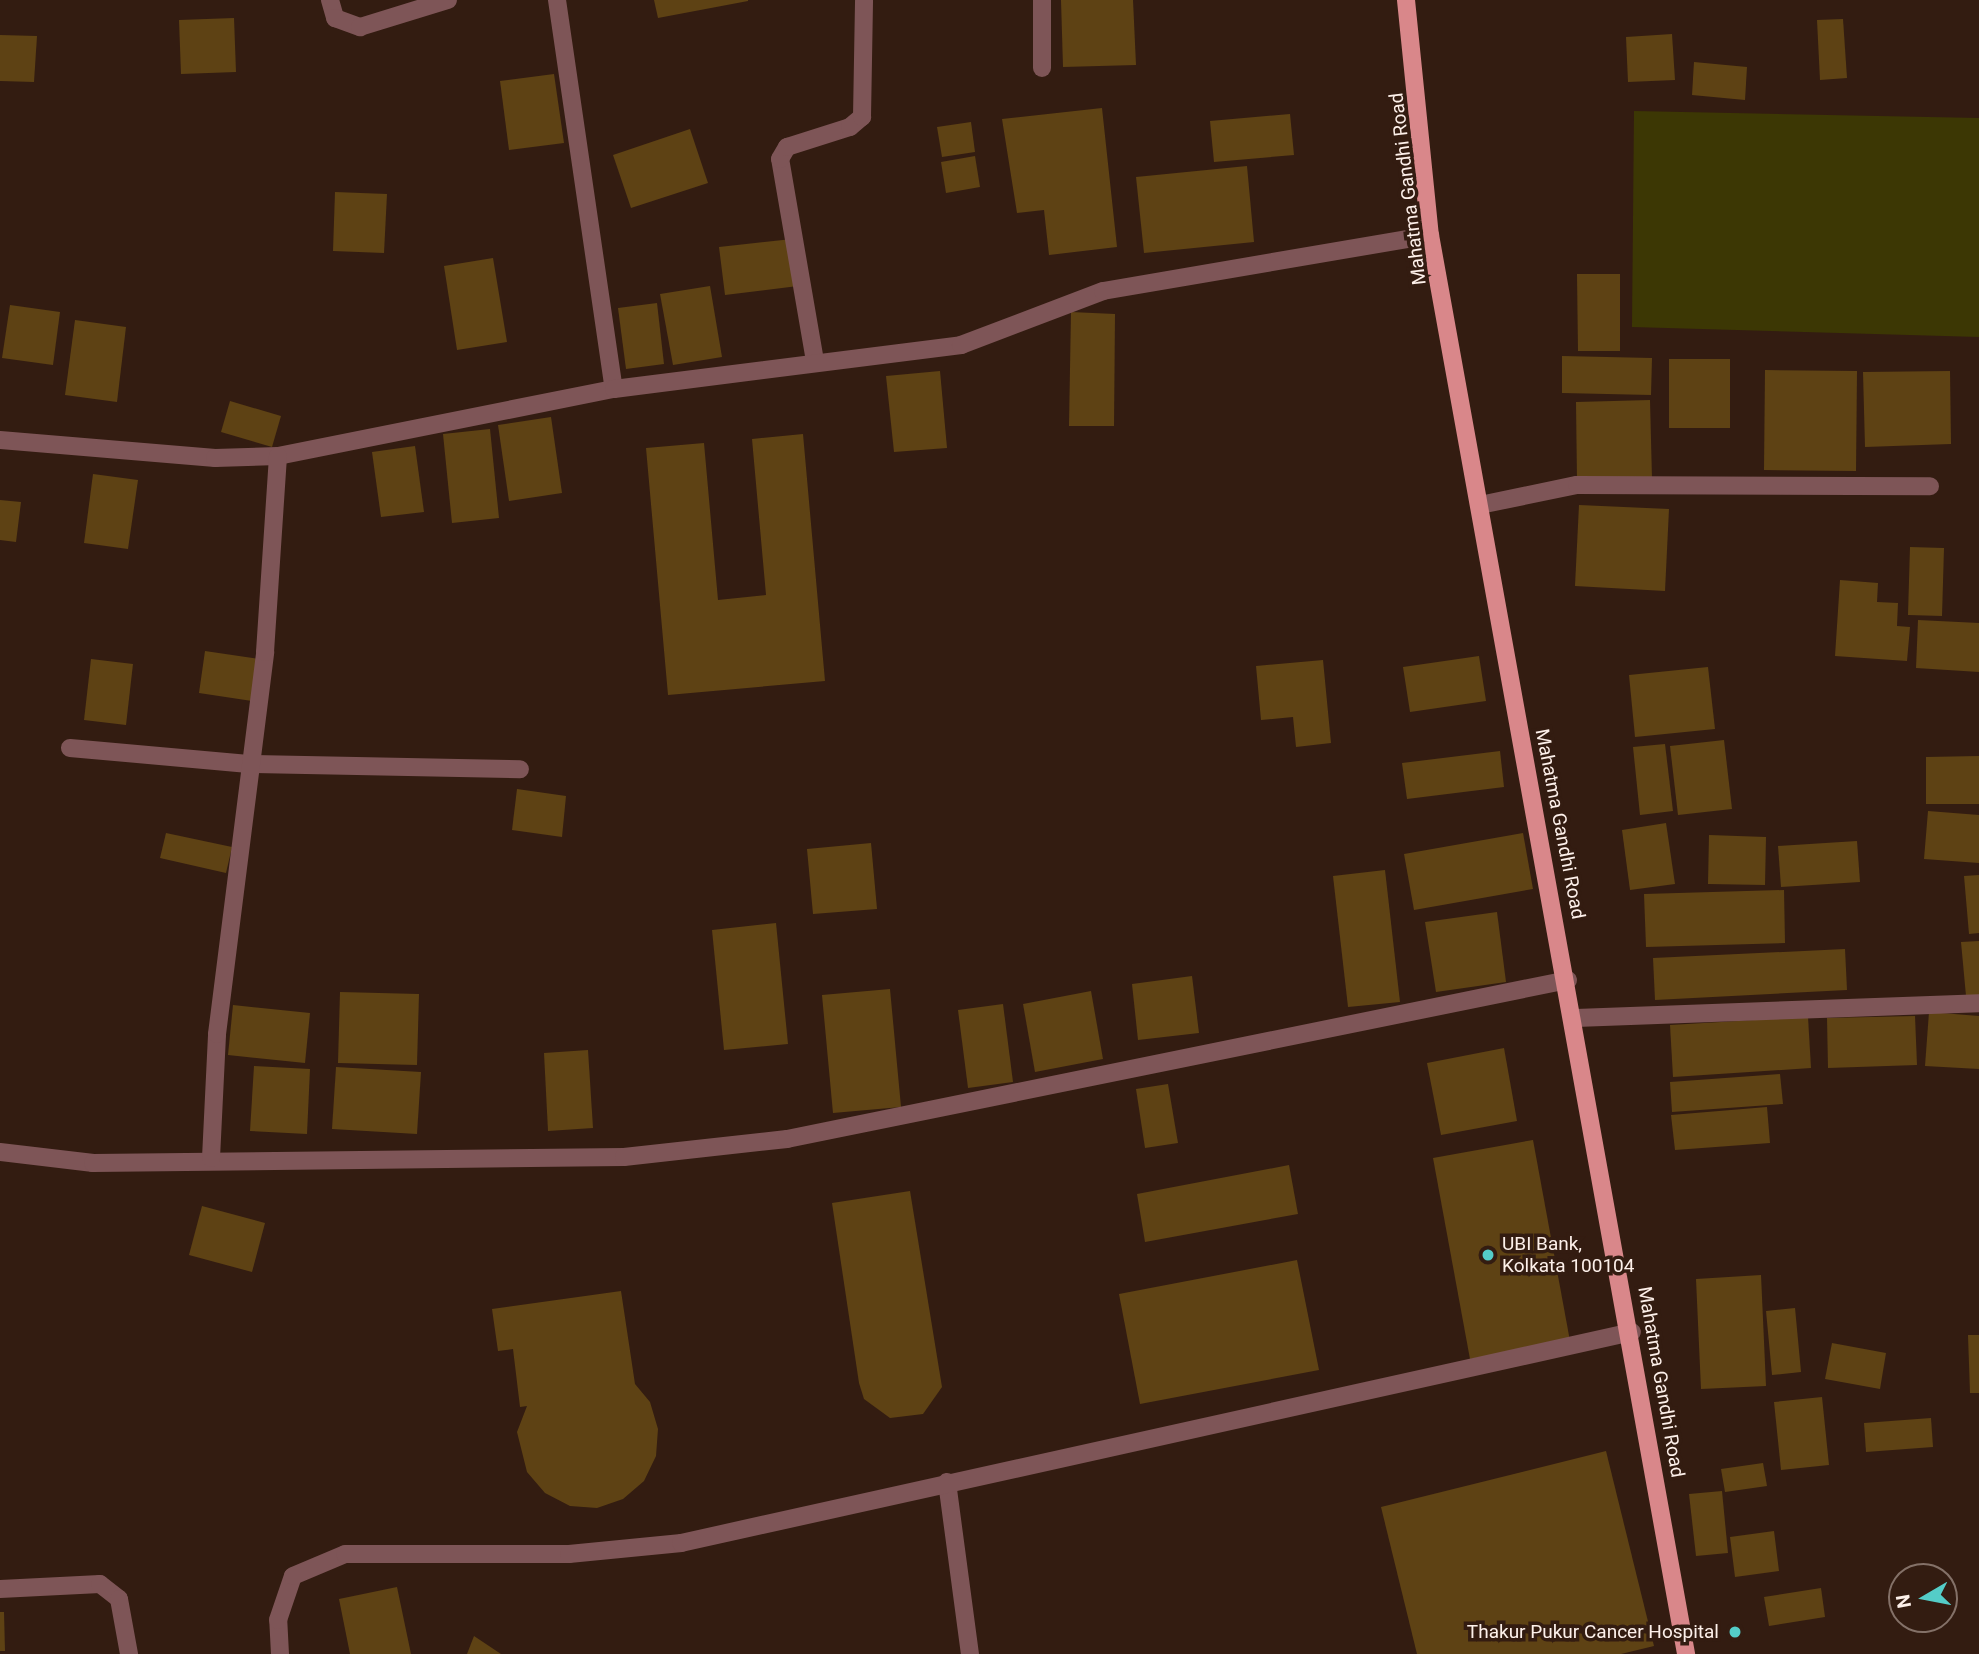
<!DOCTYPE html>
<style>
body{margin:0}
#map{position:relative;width:1979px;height:1654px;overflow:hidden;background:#331c11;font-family:Roboto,sans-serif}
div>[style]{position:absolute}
.green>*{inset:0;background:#3c3704}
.building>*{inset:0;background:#5e4214}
.minor>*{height:18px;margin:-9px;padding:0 9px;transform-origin:9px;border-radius:9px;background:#7e5557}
.major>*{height:18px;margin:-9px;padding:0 9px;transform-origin:9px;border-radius:9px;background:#d9878a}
.dots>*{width:19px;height:19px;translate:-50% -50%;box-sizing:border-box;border:4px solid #331c11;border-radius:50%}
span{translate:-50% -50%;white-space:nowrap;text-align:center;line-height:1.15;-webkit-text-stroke:7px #331c11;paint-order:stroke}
.street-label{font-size:19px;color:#fdf0ea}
.poi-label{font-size:19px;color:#fdf0ea}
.left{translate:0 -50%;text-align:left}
.right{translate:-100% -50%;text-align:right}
.north{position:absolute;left:1888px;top:1563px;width:70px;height:70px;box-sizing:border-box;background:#331c11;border:2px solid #847168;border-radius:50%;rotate:260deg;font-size:19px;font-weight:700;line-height:28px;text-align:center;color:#fdf0ea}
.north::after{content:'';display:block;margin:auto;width:24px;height:32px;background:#54cdc8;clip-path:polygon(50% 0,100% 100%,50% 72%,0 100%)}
</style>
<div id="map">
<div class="green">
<i style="clip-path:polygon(1634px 111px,1979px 118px,1979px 337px,1632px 327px)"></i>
</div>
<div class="building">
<i style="clip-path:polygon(654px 0,748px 0,748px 1px,658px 18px)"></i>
<i style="clip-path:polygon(1061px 0,1133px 0,1136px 65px,1063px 67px)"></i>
<i style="clip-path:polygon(234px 18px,236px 72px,181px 74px,179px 20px)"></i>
<i style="clip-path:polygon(1843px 19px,1847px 78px,1820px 80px,1817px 20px)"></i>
<i style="clip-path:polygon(1672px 34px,1675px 80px,1628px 82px,1626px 37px)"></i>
<i style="clip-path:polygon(0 35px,37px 36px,34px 82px,0 81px)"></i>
<i style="clip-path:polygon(1694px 62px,1747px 67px,1745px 100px,1692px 95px)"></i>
<i style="clip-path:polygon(554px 74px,564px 143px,509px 150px,500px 81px)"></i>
<i style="clip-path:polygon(1102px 108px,1117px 247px,1049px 255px,1044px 210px,1017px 213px,1002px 119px)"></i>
<i style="clip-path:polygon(1290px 114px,1294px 155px,1214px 162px,1210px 121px)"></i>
<i style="clip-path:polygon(971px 122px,975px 152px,942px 157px,937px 127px)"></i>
<i style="clip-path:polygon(690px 129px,708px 183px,631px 208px,613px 155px)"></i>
<i style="clip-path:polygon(975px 156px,980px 187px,946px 193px,941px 162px)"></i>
<i style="clip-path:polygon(1247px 166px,1254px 242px,1144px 253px,1136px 177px)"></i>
<i style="clip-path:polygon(335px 192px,387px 194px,384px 253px,333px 251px)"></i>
<i style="clip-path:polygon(792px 239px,798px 286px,725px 295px,719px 247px)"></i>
<i style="clip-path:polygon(493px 258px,507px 342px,457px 350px,444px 266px)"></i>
<i style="clip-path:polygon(1577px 274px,1620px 274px,1620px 351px,1578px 351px)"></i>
<i style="clip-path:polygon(710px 286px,722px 357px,673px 365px,660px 294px)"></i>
<i style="clip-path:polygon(657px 303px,664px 364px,626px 369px,618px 308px)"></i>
<i style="clip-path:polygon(10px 305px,60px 312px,53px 365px,2px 358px)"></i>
<i style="clip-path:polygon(1071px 312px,1115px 314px,1114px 426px,1069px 426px)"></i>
<i style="clip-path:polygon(75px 320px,126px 327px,117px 402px,65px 395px)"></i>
<i style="clip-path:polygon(1562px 356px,1652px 358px,1651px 395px,1562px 393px)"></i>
<i style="clip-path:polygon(1669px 359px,1730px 359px,1730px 428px,1669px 428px)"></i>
<i style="clip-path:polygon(1765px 370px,1857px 371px,1856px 471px,1764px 470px)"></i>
<i style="clip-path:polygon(940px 371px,947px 448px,894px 452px,886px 376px)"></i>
<i style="clip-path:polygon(1950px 371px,1951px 444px,1865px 447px,1863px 372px)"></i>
<i style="clip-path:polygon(1650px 400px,1652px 479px,1577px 481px,1576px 402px)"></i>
<i style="clip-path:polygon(230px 401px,281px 416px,272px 447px,221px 432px)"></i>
<i style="clip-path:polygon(551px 417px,562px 493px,509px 501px,498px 425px)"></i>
<i style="clip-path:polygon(490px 429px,499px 518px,452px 523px,443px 434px)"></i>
<i style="clip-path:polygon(803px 434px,825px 681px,668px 695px,646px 448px,704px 443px,718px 600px,766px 595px,752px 439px)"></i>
<i style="clip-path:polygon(415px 446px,424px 512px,381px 517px,372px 452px)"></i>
<i style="clip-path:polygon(93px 474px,138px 480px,128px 549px,84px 543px)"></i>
<i style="clip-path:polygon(0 500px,21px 502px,16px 542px,0 540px)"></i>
<i style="clip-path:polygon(1579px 505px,1669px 509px,1665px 591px,1575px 586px)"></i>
<i style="clip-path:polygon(1910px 547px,1944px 548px,1942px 616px,1908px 615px)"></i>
<i style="clip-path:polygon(1840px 580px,1878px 583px,1877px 602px,1898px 603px,1897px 626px,1910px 627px,1907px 661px,1835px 656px)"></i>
<i style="clip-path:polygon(1918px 620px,1979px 623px,1979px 672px,1916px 668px)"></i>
<i style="clip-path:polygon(205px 651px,259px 659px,252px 701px,199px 693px)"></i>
<i style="clip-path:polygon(1479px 656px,1486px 701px,1410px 712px,1403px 667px)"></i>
<i style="clip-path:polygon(91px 659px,133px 664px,126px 725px,84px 720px)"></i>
<i style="clip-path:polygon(1323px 660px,1331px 743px,1296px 747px,1293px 717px,1261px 720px,1256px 666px)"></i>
<i style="clip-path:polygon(1708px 667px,1715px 729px,1635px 737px,1629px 675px)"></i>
<i style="clip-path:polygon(1724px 740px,1732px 809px,1678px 815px,1670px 746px)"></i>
<i style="clip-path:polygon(1665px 744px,1673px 811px,1640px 815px,1633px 747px)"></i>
<i style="clip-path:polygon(1500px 751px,1504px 787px,1407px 799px,1402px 763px)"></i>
<i style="clip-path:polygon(1979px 756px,1979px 804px,1926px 804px,1926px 757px)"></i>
<i style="clip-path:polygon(517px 789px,566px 796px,562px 837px,512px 830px)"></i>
<i style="clip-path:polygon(1928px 811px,1979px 815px,1979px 863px,1924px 859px)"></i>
<i style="clip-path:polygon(1666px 823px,1675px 884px,1630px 890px,1622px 830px)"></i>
<i style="clip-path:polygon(166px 833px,232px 847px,226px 873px,160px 858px)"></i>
<i style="clip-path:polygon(1523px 833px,1533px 889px,1414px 910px,1404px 854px)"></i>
<i style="clip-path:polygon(1709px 835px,1766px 837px,1765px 885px,1708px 884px)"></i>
<i style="clip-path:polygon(1857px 841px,1860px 882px,1781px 887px,1778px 846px)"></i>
<i style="clip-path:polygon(871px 843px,877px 909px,813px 914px,807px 849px)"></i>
<i style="clip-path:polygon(1385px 870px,1400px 1002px,1348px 1007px,1333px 876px)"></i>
<i style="clip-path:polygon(1979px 875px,1979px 933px,1969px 934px,1964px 876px)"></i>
<i style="clip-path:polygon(1784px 890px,1785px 943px,1646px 947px,1644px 894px)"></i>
<i style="clip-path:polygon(1497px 912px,1506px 982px,1436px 992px,1425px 922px)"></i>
<i style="clip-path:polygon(776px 923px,788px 1044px,724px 1050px,712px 930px)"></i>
<i style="clip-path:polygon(1979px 941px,1979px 995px,1966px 996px,1961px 942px)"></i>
<i style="clip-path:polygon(1845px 949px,1847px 990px,1655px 1000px,1653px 958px)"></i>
<i style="clip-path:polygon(1192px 976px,1199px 1033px,1138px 1040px,1132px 984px)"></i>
<i style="clip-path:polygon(890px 989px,901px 1107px,833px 1113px,822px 995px)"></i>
<i style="clip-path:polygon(1091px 991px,1103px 1059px,1035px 1072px,1023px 1004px)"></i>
<i style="clip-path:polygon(340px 992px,419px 994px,417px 1065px,338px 1063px)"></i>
<i style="clip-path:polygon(1003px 1004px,1013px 1082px,968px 1088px,958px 1010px)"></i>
<i style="clip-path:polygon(233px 1005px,310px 1013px,305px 1063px,228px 1055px)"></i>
<i style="clip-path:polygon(1929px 1012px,1979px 1016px,1979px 1069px,1925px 1066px)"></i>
<i style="clip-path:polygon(1915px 1016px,1917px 1065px,1828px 1068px,1827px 1018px)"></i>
<i style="clip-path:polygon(1808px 1017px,1811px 1068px,1673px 1077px,1670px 1025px)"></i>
<i style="clip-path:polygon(1504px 1048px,1517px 1121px,1441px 1135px,1427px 1063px)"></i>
<i style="clip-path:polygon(588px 1050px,593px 1128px,548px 1131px,544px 1053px)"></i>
<i style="clip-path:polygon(254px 1066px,310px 1069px,307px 1134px,250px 1131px)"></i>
<i style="clip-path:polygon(336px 1067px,421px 1072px,417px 1134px,332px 1129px)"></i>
<i style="clip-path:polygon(1780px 1074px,1783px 1104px,1672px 1112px,1670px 1082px)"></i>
<i style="clip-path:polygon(1168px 1084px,1178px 1143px,1145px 1148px,1136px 1089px)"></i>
<i style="clip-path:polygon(1767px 1107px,1770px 1143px,1675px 1150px,1671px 1115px)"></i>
<i style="clip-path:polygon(1533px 1140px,1570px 1341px,1470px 1359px,1433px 1158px)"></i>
<i style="clip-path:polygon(1289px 1165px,1298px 1214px,1145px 1242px,1137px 1194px)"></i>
<i style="clip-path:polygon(910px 1191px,942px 1387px,923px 1414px,890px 1418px,864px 1399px,859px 1383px,832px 1203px)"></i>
<i style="clip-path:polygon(202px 1206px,265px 1223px,252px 1272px,189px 1255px)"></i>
<i style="clip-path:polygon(1297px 1260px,1319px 1370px,1140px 1404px,1119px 1294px)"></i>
<i style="clip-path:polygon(1761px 1275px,1766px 1386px,1701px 1389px,1696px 1279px)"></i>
<i style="clip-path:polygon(621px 1291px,635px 1384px,650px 1402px,658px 1429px,656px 1456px,644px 1481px,623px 1499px,597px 1508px,570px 1506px,545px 1493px,527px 1472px,517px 1432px,527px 1406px,520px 1407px,513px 1349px,498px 1351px,492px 1309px)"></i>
<i style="clip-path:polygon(1795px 1308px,1801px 1372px,1772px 1375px,1766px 1311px)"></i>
<i style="clip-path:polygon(1968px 1335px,1979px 1335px,1979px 1393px,1970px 1393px)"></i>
<i style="clip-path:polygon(1832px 1343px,1886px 1353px,1880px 1389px,1825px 1379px)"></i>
<i style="clip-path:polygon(1822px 1397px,1829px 1465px,1781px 1470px,1774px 1402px)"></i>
<i style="clip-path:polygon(1931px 1418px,1933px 1447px,1866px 1452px,1864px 1423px)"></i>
<i style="clip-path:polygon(1606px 1451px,1654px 1646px,1621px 1654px,1417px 1654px,1381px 1507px)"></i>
<i style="clip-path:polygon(1763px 1463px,1767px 1486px,1725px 1492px,1721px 1469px)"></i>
<i style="clip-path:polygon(1722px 1491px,1728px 1553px,1696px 1556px,1689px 1494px)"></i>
<i style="clip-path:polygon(1774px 1531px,1779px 1571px,1735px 1577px,1730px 1537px)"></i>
<i style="clip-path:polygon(397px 1587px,411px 1654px,350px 1654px,339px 1599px)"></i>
<i style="clip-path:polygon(1821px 1588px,1825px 1617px,1769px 1626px,1764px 1597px)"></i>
<i style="clip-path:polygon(0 1612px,4px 1612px,5px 1651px,0 1651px)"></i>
<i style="clip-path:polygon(474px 1636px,501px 1654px,467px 1654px)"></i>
</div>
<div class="minor">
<i style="left:330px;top:0;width:19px;rotate:74deg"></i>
<i style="left:335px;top:18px;width:27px;rotate:20deg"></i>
<i style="left:360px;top:27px;width:92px;rotate:-17.1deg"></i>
<i style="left:557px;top:0;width:393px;rotate:81.7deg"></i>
<i style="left:1042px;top:0;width:68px;rotate:90deg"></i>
<i style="left:815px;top:361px;width:205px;rotate:-99.8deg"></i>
<i style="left:780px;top:159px;width:14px;rotate:-60deg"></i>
<i style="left:787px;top:147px;width:66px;rotate:-17.6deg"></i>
<i style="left:850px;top:127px;width:16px;rotate:-40deg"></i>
<i style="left:862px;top:117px;width:117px;rotate:-89deg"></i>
<i style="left:0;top:440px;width:216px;rotate:4.8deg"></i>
<i style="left:215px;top:458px;width:63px;rotate:-1.8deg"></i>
<i style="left:278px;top:456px;width:343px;rotate:-11.3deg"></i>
<i style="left:614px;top:389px;width:350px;rotate:-7.2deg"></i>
<i style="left:961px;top:345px;width:152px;rotate:-20.8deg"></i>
<i style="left:1103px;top:291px;width:332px;rotate:-9.7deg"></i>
<i style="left:1480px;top:505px;width:99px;rotate:-11.7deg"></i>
<i style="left:1577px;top:485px;width:353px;rotate:0.2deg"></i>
<i style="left:70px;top:748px;width:182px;rotate:5.1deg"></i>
<i style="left:251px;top:764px;width:269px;rotate:1.1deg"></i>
<i style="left:1576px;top:1018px;width:403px;rotate:-2.1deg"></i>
<i style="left:0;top:1152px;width:94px;rotate:6.7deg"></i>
<i style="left:93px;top:1163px;width:531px;rotate:-0.65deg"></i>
<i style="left:624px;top:1157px;width:164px;rotate:-6.3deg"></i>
<i style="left:787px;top:1139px;width:797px;rotate:-11.51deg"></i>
<i style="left:211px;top:1158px;width:124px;rotate:-87.2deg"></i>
<i style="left:217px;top:1034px;width:385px;rotate:-82.8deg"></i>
<i style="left:265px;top:652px;width:196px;rotate:-86.2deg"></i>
<i style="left:947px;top:1482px;width:174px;rotate:82.4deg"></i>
<i style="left:0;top:1589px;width:100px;rotate:-2.9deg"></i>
<i style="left:100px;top:1584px;width:24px;rotate:38deg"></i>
<i style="left:119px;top:1599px;width:56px;rotate:79.7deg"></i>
<i style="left:280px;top:1654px;width:34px;rotate:-93deg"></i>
<i style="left:278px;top:1620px;width:46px;rotate:-71.2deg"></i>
<i style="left:293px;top:1576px;width:56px;rotate:-22.9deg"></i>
<i style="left:345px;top:1554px;width:224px"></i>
<i style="left:569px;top:1554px;width:113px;rotate:-5.6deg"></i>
<i style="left:681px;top:1543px;width:974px;rotate:-12.51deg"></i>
</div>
<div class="major">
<i style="left:1406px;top:0;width:236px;rotate:84.2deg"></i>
<i style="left:1430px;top:235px;width:1442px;rotate:79.77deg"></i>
</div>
<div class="dots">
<i style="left:1488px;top:1255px;background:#54cdc8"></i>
<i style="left:1735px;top:1632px;background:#54cdc8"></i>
</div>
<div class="street-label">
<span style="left:1408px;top:189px;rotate:-97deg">Mahatma Gandhi Road</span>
<span style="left:1560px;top:824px;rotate:79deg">Mahatma Gandhi Road</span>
<span style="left:1661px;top:1382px;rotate:80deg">Mahatma Gandhi Road</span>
</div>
<div class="poi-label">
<span class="left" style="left:1502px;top:1255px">UBI Bank,<br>Kolkata 100104</span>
<span class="right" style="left:1719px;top:1632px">Thakur Pukur Cancer Hospital</span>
</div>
<div class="north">N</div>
</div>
